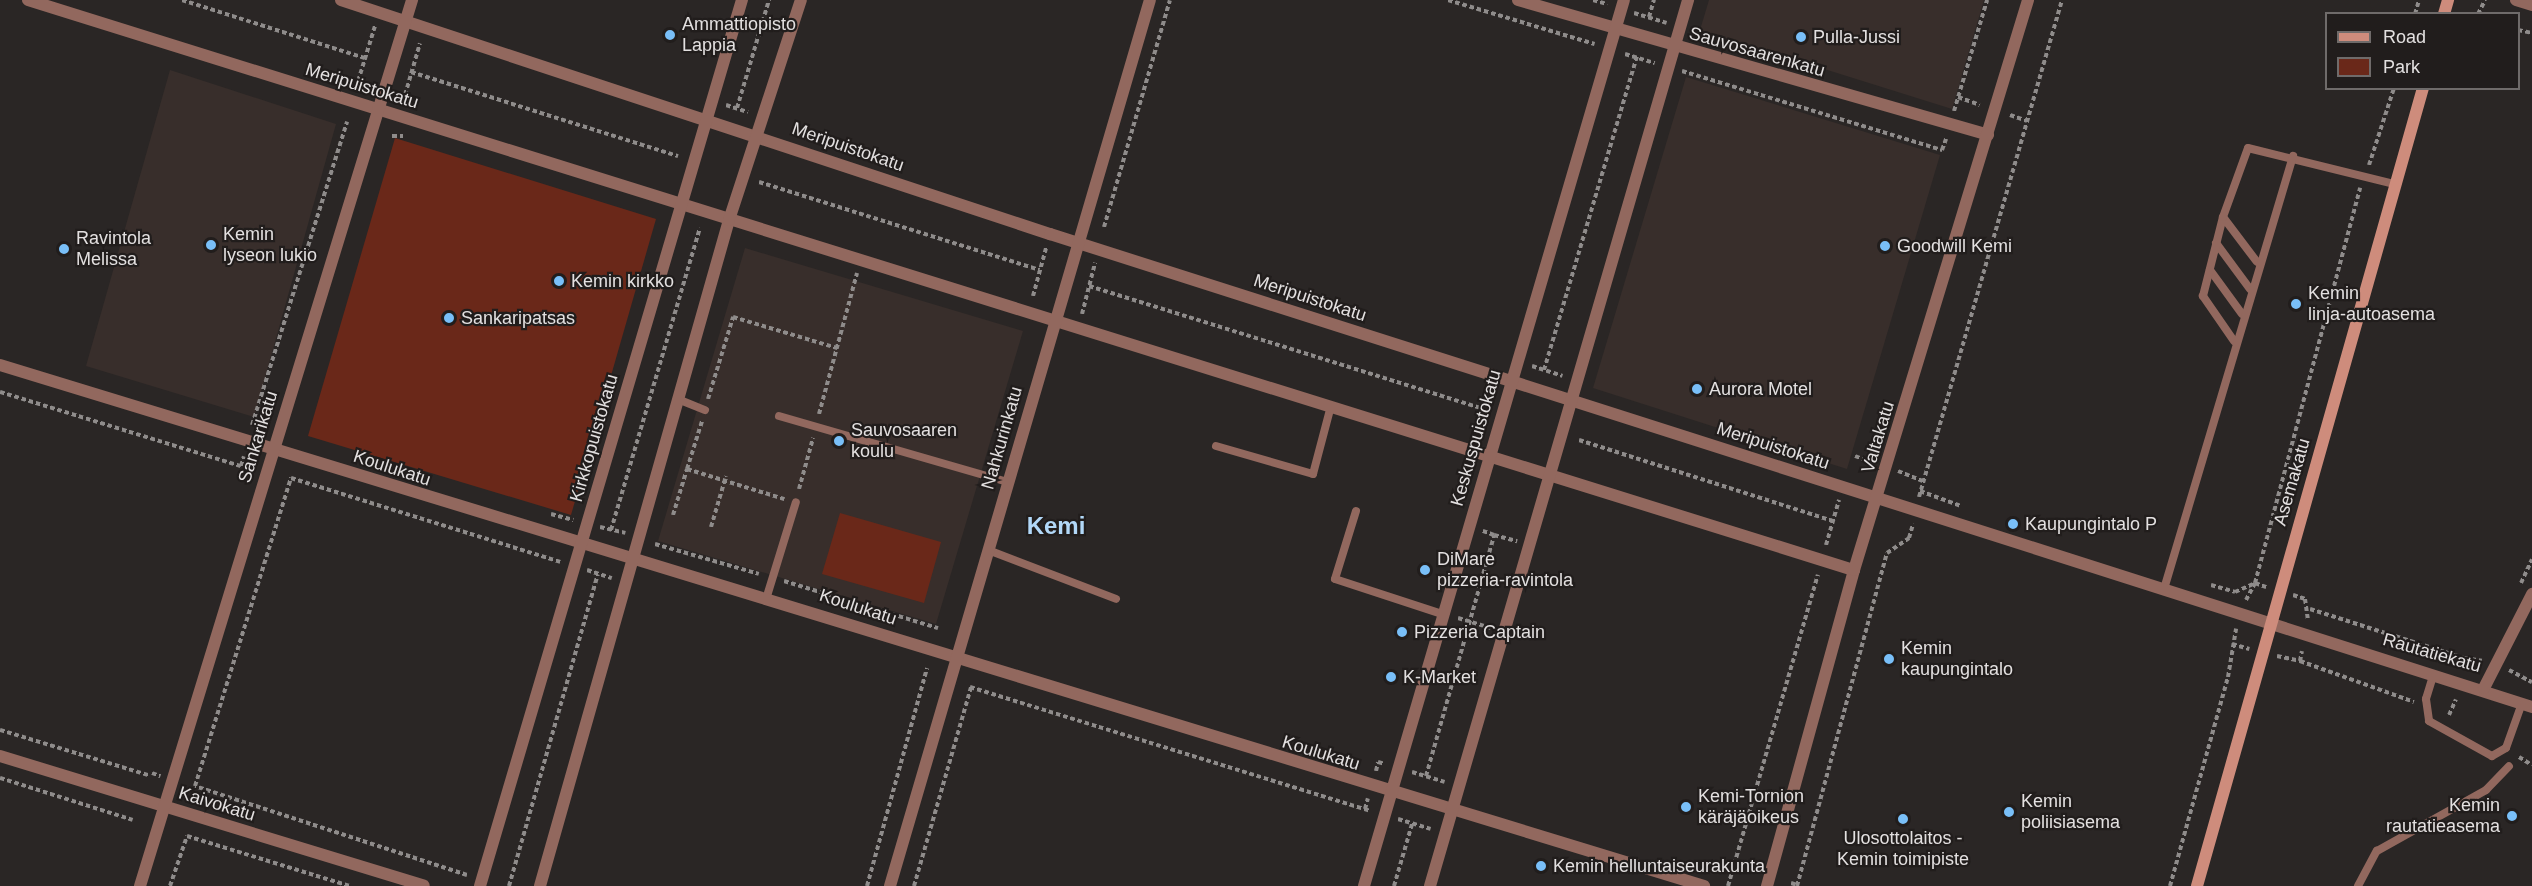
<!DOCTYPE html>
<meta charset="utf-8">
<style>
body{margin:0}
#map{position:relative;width:2532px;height:886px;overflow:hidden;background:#2a2625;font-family:Arial,sans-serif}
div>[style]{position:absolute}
.built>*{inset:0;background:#382e2b}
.green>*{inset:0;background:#6a2819}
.path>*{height:4px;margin-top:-2px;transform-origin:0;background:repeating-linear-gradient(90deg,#8f8c8b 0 4.5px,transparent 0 7.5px)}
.service>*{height:8px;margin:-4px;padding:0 4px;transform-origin:4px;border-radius:4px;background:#92685e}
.minor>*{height:12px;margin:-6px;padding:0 6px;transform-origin:6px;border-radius:6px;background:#92685e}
.secondary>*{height:12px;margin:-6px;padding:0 6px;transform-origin:6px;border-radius:6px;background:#ce8c7c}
.dots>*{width:16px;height:16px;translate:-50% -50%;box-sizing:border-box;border:3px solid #211d1c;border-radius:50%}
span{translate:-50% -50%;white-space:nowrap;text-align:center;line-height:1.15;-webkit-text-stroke:4.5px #211d1c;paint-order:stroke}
.poi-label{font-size:18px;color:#e3e0e0}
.left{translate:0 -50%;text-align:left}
.right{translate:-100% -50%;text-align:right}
.street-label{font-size:18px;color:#e3e0e0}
.district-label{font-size:24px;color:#b2d8f8;font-weight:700}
.legend{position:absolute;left:2325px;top:12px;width:195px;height:78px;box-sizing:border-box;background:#211d1c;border:2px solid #6f6b6a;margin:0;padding:8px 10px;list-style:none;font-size:18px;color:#e3e0e0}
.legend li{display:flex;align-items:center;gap:12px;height:30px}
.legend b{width:30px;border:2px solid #6f6b6a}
</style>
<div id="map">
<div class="built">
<i style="clip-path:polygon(1709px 0,1984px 0,1952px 109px,1700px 30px)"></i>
<i style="clip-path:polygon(170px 70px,336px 124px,254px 417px,86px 366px)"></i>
<i style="clip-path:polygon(1686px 77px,1940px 155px,1847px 469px,1593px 388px)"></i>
<i style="clip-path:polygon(745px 248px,1023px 331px,936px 624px,658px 541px)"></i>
</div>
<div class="green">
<i style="clip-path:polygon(395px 138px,656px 219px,571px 515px,308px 436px)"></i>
<i style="clip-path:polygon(840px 513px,941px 542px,924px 603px,822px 574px)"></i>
</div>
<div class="path">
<i style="left:182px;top:0;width:192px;rotate:17.6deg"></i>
<i style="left:1448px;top:0;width:153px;rotate:16.7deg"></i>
<i style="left:1593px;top:0;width:15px;rotate:16deg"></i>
<i style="left:1634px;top:13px;width:34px;rotate:17deg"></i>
<i style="left:2415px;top:14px;width:15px;rotate:-74deg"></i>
<i style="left:2478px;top:14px;width:16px;rotate:-63deg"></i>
<i style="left:1649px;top:17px;width:18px;rotate:-74deg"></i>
<i style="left:2518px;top:30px;width:14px;rotate:12deg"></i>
<i style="left:1625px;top:54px;width:31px;rotate:17deg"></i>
<i style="left:1682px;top:71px;width:272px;rotate:16.9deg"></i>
<i style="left:1942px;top:150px;width:12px;rotate:-70deg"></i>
<i style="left:411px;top:72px;width:280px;rotate:17.5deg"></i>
<i style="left:356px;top:88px;width:65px;rotate:-73deg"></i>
<i style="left:1958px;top:97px;width:23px;rotate:20deg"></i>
<i style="left:403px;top:102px;width:61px;rotate:-73.9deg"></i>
<i style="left:726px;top:105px;width:23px;rotate:18deg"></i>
<i style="left:737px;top:108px;width:113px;rotate:-73.5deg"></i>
<i style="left:1954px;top:111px;width:116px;rotate:-73.4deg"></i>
<i style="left:2010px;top:115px;width:18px;rotate:19deg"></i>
<i style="left:392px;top:136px;width:11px"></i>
<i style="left:2369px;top:165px;width:81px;rotate:-72deg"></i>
<i style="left:759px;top:182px;width:294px;rotate:17.4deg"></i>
<i style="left:1104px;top:227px;width:236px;rotate:-73.8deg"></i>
<i style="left:1089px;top:286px;width:413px;rotate:17.3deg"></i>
<i style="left:1483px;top:409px;width:27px;rotate:107deg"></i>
<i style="left:1033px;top:296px;width:50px;rotate:-74.8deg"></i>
<i style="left:1082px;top:314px;width:53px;rotate:-75.7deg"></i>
<i style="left:1532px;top:366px;width:32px;rotate:18deg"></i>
<i style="left:1544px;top:370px;width:327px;rotate:-73.5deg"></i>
<i style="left:0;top:392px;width:252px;rotate:17.1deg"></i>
<i style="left:241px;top:466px;width:10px;rotate:-73deg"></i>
<i style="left:708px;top:399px;width:86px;rotate:-73deg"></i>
<i style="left:733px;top:317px;width:109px;rotate:16.6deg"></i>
<i style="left:819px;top:414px;width:146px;rotate:-74.9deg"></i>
<i style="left:252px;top:425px;width:318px;rotate:-72.6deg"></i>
<i style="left:1579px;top:440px;width:267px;rotate:17.7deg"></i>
<i style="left:1855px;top:456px;width:17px;rotate:21deg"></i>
<i style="left:687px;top:469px;width:50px;rotate:-72.6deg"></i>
<i style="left:1898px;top:471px;width:27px;rotate:22deg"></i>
<i style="left:799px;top:489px;width:53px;rotate:-74.6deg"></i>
<i style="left:1920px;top:491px;width:44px;rotate:20.1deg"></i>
<i style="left:1919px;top:497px;width:517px;rotate:-73.95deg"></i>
<i style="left:551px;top:514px;width:23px;rotate:15deg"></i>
<i style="left:673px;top:515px;width:48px;rotate:-73.1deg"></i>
<i style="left:687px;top:469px;width:102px;rotate:17.2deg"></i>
<i style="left:600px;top:527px;width:26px;rotate:13deg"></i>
<i style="left:711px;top:527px;width:53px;rotate:-73.6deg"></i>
<i style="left:611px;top:530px;width:315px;rotate:-73.6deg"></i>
<i style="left:1494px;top:535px;width:24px;rotate:15deg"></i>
<i style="left:655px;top:544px;width:108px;rotate:16.1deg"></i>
<i style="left:1826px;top:545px;width:47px;rotate:-73.9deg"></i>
<i style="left:587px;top:570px;width:26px;rotate:18deg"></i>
<i style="left:784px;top:581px;width:161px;rotate:17deg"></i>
<i style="left:2521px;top:583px;width:26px;rotate:-65deg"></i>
<i style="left:2211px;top:585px;width:25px;rotate:16deg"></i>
<i style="left:2235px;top:592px;width:22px;rotate:-24deg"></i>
<i style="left:2255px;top:583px;width:12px;rotate:20deg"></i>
<i style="left:2293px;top:595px;width:13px;rotate:18deg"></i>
<i style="left:2305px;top:599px;width:21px;rotate:82deg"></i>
<i style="left:2246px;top:600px;width:19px;rotate:-62deg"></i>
<i style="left:2255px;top:583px;width:409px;rotate:-75.1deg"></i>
<i style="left:2310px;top:609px;width:162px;rotate:17.7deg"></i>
<i style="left:1458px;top:618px;width:34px;rotate:17deg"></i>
<i style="left:2232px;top:644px;width:18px;rotate:16deg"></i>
<i style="left:2277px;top:656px;width:24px;rotate:12deg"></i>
<i style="left:2300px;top:661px;width:10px;rotate:-79deg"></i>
<i style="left:2300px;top:661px;width:121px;rotate:19.8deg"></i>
<i style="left:2462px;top:669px;width:11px;rotate:-80deg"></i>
<i style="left:2464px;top:658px;width:18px;rotate:9deg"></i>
<i style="left:2509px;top:670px;width:26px;rotate:28deg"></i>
<i style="left:970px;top:687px;width:419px;rotate:17.2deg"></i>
<i style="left:2449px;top:715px;width:17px;rotate:-66deg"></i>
<i style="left:0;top:730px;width:155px;rotate:16.9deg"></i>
<i style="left:2519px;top:757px;width:15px;rotate:32deg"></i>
<i style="left:1376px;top:771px;width:9px;rotate:-77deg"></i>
<i style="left:1378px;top:762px;width:7px;rotate:16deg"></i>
<i style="left:1412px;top:772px;width:34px;rotate:17deg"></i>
<i style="left:152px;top:773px;width:9px;rotate:21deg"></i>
<i style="left:1426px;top:776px;width:250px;rotate:-74.2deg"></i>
<i style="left:1494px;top:535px;width:12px;rotate:-160deg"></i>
<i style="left:0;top:778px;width:139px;rotate:17.5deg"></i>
<i style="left:1365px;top:809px;width:11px;rotate:-75deg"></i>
<i style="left:1398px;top:819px;width:34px;rotate:17deg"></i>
<i style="left:467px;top:875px;width:286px;rotate:-161.9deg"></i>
<i style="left:195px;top:786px;width:323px;rotate:-72.7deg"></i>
<i style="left:291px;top:478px;width:282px;rotate:17.3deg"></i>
<i style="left:1791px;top:883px;width:6px;rotate:18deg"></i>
<i style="left:170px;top:886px;width:53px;rotate:-71.2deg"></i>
<i style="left:187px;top:836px;width:170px;rotate:17.1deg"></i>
<i style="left:509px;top:886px;width:324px;rotate:-74.1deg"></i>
<i style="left:867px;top:886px;width:226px;rotate:-74.6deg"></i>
<i style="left:914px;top:886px;width:207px;rotate:-74deg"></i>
<i style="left:1394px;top:886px;width:65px;rotate:-73.8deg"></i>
<i style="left:1728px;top:886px;width:324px;rotate:-73.9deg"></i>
<i style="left:1797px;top:886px;width:345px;rotate:-74.9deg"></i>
<i style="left:1887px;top:553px;width:27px;rotate:-34deg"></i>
<i style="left:1909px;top:538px;width:15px;rotate:-74deg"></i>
<i style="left:2170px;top:886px;width:217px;rotate:-74.5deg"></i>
<i style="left:2228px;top:677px;width:49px;rotate:-80.5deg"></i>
</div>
<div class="service">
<i style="left:2223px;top:217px;width:56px;rotate:52.9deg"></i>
<i style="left:2216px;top:243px;width:57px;rotate:53.5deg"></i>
<i style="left:2210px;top:270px;width:54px;rotate:54deg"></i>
<i style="left:2234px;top:341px;width:55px;rotate:-124.6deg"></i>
<i style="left:2203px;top:296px;width:81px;rotate:-75.8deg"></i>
<i style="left:2223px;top:217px;width:73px;rotate:-70.1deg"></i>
<i style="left:2248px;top:148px;width:151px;rotate:13.8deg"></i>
<i style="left:680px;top:400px;width:27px;rotate:22deg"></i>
<i style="left:779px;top:416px;width:238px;rotate:16.1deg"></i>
<i style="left:1216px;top:446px;width:101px;rotate:16.1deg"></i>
<i style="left:1313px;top:474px;width:70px;rotate:-75.2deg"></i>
<i style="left:1356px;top:511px;width:71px;rotate:107.2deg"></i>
<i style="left:1335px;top:579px;width:113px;rotate:18.1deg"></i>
<i style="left:988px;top:550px;width:137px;rotate:20.9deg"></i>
<i style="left:2164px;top:589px;width:452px;rotate:-73.4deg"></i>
<i style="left:767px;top:596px;width:98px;rotate:-72.9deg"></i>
<i style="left:2433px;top:676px;width:24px;rotate:107deg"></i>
<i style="left:2426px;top:699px;width:22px;rotate:82deg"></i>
<i style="left:2429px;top:721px;width:72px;rotate:29.1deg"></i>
<i style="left:2492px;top:756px;width:16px;rotate:-30deg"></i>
<i style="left:2506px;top:748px;width:48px;rotate:-70.4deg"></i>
<i style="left:2358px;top:886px;width:40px;rotate:-62deg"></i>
<i style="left:2377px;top:851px;width:125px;rotate:-29.2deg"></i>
<i style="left:2486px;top:790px;width:33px;rotate:-46deg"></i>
</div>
<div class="minor">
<i style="left:28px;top:0;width:1913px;rotate:17.34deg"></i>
<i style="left:341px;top:0;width:747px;rotate:18.27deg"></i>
<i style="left:1050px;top:234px;width:1556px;rotate:17.7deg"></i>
<i style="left:1518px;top:0;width:489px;rotate:16deg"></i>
<i style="left:2516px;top:0;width:17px;rotate:17deg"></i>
<i style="left:0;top:365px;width:1782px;rotate:17deg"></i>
<i style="left:2484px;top:688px;width:106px;rotate:-62.9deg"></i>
<i style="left:0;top:756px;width:443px;rotate:17deg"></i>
<i style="left:140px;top:886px;width:927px;rotate:-72.93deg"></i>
<i style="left:480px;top:886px;width:924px;rotate:-73.53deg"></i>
<i style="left:540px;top:886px;width:692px;rotate:-74.16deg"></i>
<i style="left:729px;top:220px;width:231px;rotate:-71.9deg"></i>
<i style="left:890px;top:886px;width:923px;rotate:-73.65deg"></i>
<i style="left:1364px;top:886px;width:923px;rotate:-73.65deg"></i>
<i style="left:1430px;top:886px;width:923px;rotate:-73.76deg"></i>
<i style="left:1767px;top:886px;width:328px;rotate:-74.6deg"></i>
<i style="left:1854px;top:570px;width:596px;rotate:-73.02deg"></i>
</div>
<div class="secondary">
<i style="left:2444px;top:14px;width:15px;rotate:-74deg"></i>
<i style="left:2197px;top:886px;width:829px;rotate:-74.19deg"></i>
</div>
<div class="dots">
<i style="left:670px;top:35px;background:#79bff8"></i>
<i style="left:1801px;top:37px;background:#79bff8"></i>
<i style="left:211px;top:245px;background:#79bff8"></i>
<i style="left:1885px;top:246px;background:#79bff8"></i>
<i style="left:64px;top:249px;background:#79bff8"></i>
<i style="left:559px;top:281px;background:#79bff8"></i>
<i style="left:2296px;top:304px;background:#79bff8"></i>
<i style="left:449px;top:318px;background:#79bff8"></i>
<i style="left:1697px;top:389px;background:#79bff8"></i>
<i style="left:839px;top:441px;background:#79bff8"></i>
<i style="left:2013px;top:524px;background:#79bff8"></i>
<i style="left:1425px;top:570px;background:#79bff8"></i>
<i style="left:1402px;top:632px;background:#79bff8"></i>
<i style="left:1889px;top:659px;background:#79bff8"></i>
<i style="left:1391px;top:677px;background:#79bff8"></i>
<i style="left:1686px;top:807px;background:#79bff8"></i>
<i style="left:2009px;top:812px;background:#79bff8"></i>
<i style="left:2512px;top:816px;background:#79bff8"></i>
<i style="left:1903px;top:819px;background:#79bff8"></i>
<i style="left:1541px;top:866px;background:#79bff8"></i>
</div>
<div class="poi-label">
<span class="left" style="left:682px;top:35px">Ammattiopisto<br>Lappia</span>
<span class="left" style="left:1813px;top:37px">Pulla-Jussi</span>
<span class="left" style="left:223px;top:245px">Kemin<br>lyseon lukio</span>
<span class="left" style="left:76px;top:249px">Ravintola<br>Melissa</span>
<span class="left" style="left:1897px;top:246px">Goodwill Kemi</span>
<span class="left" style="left:571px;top:281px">Kemin kirkko</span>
<span class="left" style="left:2308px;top:304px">Kemin<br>linja-autoasema</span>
<span class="left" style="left:461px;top:318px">Sankaripatsas</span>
<span class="left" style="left:1709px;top:389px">Aurora Motel</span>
<span class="left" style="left:851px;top:441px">Sauvosaaren<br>koulu</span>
<span class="left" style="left:2025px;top:524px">Kaupungintalo P</span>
<span class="left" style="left:1437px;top:570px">DiMare<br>pizzeria-ravintola</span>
<span class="left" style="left:1414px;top:632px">Pizzeria Captain</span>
<span class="left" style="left:1901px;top:659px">Kemin<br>kaupungintalo</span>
<span class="left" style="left:1403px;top:677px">K-Market</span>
<span class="left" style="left:1698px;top:807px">Kemi-Tornion<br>käräjäoikeus</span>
<span class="left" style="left:2021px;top:812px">Kemin<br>poliisiasema</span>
<span class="right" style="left:2500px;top:816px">Kemin<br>rautatieasema</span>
<span style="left:1903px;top:849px">Ulosottolaitos -<br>Kemin toimipiste</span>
<span class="left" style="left:1553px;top:866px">Kemin helluntaiseurakunta</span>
</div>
<div class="street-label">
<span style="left:1757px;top:52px;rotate:16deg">Sauvosaarenkatu</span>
<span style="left:362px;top:86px;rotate:17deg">Meripuistokatu</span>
<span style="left:848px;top:147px;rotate:19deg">Meripuistokatu</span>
<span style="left:1310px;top:298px;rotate:18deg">Meripuistokatu</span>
<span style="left:258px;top:437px;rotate:-73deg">Sankarikatu</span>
<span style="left:1878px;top:437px;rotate:-73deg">Valtakatu</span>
<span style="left:594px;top:438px;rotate:-74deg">Kirkkopuistokatu</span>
<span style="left:1002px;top:438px;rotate:-74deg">Nahkurinkatu</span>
<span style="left:1476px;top:438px;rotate:-74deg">Keskuspuistokatu</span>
<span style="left:1773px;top:446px;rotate:18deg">Meripuistokatu</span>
<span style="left:392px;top:468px;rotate:18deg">Koulukatu</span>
<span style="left:2292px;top:482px;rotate:-74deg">Asemakatu</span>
<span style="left:858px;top:607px;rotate:18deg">Koulukatu</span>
<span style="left:2432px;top:653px;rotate:16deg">Rautatiekatu</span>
<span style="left:1321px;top:753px;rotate:17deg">Koulukatu</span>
<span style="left:217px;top:804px;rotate:17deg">Kaivokatu</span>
</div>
<div class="district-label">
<span style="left:1056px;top:526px">Kemi</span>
</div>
<ul class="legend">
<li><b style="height:8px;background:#ce8c7c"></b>Road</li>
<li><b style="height:16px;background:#6a2819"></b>Park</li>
</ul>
</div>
